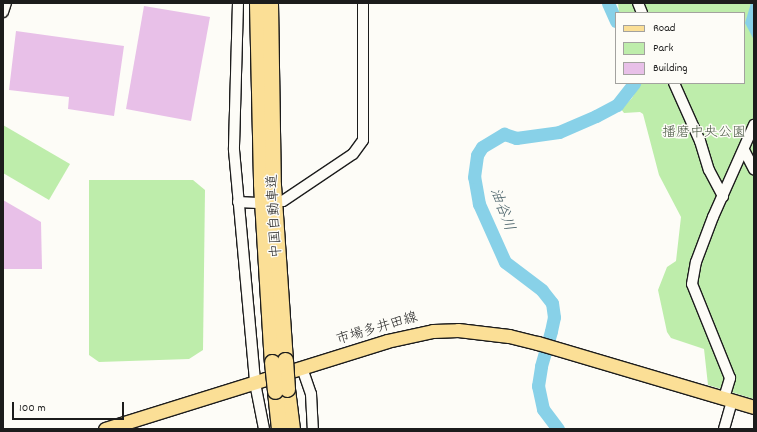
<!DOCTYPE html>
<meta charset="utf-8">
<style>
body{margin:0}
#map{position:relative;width:757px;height:432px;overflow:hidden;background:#fdfcf7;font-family:Dekko,"Klee One",sans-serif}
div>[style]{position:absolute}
.green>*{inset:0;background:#beedab}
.water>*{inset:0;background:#88d1e8}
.river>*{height:13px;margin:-6.5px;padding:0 6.5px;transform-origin:6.5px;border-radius:6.5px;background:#88d1e8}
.building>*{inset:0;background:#e8c0e8}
.roads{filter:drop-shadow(1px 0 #1c1c1c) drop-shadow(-1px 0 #1c1c1c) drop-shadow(0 1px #1c1c1c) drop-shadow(0 -1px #1c1c1c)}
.minor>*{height:10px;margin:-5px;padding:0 5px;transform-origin:5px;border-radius:5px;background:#fdfcf7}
.major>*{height:13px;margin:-6.5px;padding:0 6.5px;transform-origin:6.5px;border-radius:6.5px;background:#fbdf96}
.highway>*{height:15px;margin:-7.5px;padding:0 7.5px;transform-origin:7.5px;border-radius:7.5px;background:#fbdf96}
.bridges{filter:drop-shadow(1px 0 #1c1c1c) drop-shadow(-1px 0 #1c1c1c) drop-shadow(0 1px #1c1c1c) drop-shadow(0 -1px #1c1c1c)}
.highway-bridge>*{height:15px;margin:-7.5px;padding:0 7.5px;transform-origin:7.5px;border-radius:7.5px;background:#fbdf96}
span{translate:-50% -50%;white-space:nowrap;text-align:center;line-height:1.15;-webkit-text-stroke:3px #fdfcf7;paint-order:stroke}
.park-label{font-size:14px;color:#4d5b47}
.street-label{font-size:14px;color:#1c1c1c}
.water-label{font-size:15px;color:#425b63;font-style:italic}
.frame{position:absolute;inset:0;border:4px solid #1c1c1c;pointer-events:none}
.legend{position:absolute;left:615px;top:12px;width:130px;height:72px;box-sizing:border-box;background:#fdfcf7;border:1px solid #a3a29f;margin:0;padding:5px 7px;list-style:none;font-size:12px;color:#1c1c1c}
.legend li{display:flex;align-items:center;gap:8px;height:20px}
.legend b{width:20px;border:1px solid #a3a29f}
.scale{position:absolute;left:12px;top:402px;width:112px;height:18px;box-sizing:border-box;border:2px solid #1c1c1c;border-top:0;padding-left:5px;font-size:12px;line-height:14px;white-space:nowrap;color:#1c1c1c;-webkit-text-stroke:3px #fdfcf7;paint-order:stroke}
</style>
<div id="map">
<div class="green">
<i style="clip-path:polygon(618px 3px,754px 3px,754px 399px,708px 385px,704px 349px,671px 338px,667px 332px,658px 290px,667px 267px,676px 261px,681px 217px,659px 175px,643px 114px,640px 112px,624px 113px,621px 109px,632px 98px,640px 83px,744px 83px,744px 13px,619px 13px)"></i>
<i style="clip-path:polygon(3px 125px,70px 164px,49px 200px,3px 173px)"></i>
<i style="clip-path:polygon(89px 180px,193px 180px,205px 190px,203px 350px,189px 359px,99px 362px,89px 355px)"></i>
</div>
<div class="water">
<i style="clip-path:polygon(751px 3px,754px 3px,754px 40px,745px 23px)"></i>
</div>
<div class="river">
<i style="left:608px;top:3px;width:20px;rotate:66deg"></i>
<i style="left:558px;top:429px;width:25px;rotate:-127deg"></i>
<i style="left:543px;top:409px;width:24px;rotate:-102deg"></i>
<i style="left:538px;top:386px;width:20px;rotate:-81deg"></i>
<i style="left:541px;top:366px;width:36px;rotate:-74deg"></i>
<i style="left:551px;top:331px;width:14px;rotate:-78deg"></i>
<i style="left:554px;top:317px;width:14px;rotate:-98deg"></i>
<i style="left:552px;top:303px;width:16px;rotate:-128deg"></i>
<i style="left:542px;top:290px;width:46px;rotate:-142.9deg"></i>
<i style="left:505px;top:262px;width:64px;rotate:-114.1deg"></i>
<i style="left:479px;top:204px;width:27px;rotate:-100deg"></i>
<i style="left:474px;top:177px;width:22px;rotate:-82deg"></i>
<i style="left:477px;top:155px;width:9px;rotate:-58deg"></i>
<i style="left:482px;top:147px;width:26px;rotate:-31deg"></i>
<i style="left:504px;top:134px;width:13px;rotate:18deg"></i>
<i style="left:516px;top:138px;width:43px;rotate:-7.9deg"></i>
<i style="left:559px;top:132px;width:40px;rotate:-23.4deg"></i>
<i style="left:596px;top:116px;width:24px;rotate:-28deg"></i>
<i style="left:617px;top:105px;width:28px;rotate:-52deg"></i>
</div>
<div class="building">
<i style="clip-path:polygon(144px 6px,210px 17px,191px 121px,126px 109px)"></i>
<i style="clip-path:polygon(16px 31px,124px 46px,114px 116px,68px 109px,69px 97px,9px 90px)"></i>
<i style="clip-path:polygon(3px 200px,41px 222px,42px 269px,3px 269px)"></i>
</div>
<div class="roads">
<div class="minor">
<i style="left:238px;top:3px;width:147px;rotate:91.6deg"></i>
<i style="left:234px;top:150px;width:234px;rotate:84.8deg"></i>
<i style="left:255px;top:383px;width:47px;rotate:78.9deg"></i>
<i style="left:638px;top:3px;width:11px;rotate:68deg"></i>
<i style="left:3px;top:12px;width:9px;rotate:-72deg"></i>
<i style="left:674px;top:83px;width:64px;rotate:65.9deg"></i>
<i style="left:700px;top:141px;width:30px;rotate:73deg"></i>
<i style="left:709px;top:170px;width:30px;rotate:62deg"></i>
<i style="left:744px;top:150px;width:22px;rotate:63deg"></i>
<i style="left:283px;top:201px;width:84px;rotate:-33.9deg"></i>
<i style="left:353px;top:154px;width:17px;rotate:-54deg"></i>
<i style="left:363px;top:140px;width:137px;rotate:-90deg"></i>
<i style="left:238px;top:202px;width:20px;rotate:3deg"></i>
<i style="left:302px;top:368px;width:28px;rotate:71deg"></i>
<i style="left:311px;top:394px;width:35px;rotate:87deg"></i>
<i style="left:724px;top:398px;width:21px;rotate:-73deg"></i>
<i style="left:730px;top:378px;width:101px;rotate:-112deg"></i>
<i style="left:692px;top:284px;width:22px;rotate:-80deg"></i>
<i style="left:696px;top:262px;width:48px;rotate:-69.3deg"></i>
<i style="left:713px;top:217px;width:101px;rotate:-66deg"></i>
<i style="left:724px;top:429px;width:29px;rotate:-74deg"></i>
</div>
<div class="major">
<i style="left:105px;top:429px;width:295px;rotate:-17.3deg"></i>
<i style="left:387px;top:341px;width:47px;rotate:-12.3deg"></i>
<i style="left:433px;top:331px;width:25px;rotate:-2deg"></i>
<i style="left:458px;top:330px;width:51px;rotate:6.7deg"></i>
<i style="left:509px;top:336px;width:30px;rotate:14deg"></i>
<i style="left:538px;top:343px;width:225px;rotate:16.5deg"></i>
</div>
<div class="highway">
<i style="left:257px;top:3px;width:181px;rotate:88.7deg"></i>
<i style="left:261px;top:184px;width:178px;rotate:86.5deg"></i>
<i style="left:270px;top:3px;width:182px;rotate:89.1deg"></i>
<i style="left:273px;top:185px;width:175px;rotate:86.1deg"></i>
<i style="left:287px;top:389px;width:40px;rotate:82.9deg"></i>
<i style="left:275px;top:391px;width:38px;rotate:84deg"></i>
</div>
</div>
<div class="bridges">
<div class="highway-bridge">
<i style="left:285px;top:360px;width:29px;rotate:86deg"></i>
<i style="left:272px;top:362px;width:29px;rotate:84deg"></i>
</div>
</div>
<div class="park-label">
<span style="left:704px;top:133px">播磨中央公園</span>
</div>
<div class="street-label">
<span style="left:275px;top:216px;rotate:-93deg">中国自動車道</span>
<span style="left:377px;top:329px;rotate:-16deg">市場多井田線</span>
</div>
<div class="water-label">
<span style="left:501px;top:210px;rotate:70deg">油谷川</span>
</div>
<div class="frame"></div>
<ul class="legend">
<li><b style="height:5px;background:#fbdf96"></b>Road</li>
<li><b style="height:11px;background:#beedab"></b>Park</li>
<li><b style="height:11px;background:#e8c0e8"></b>Building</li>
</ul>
<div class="scale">100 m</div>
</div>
